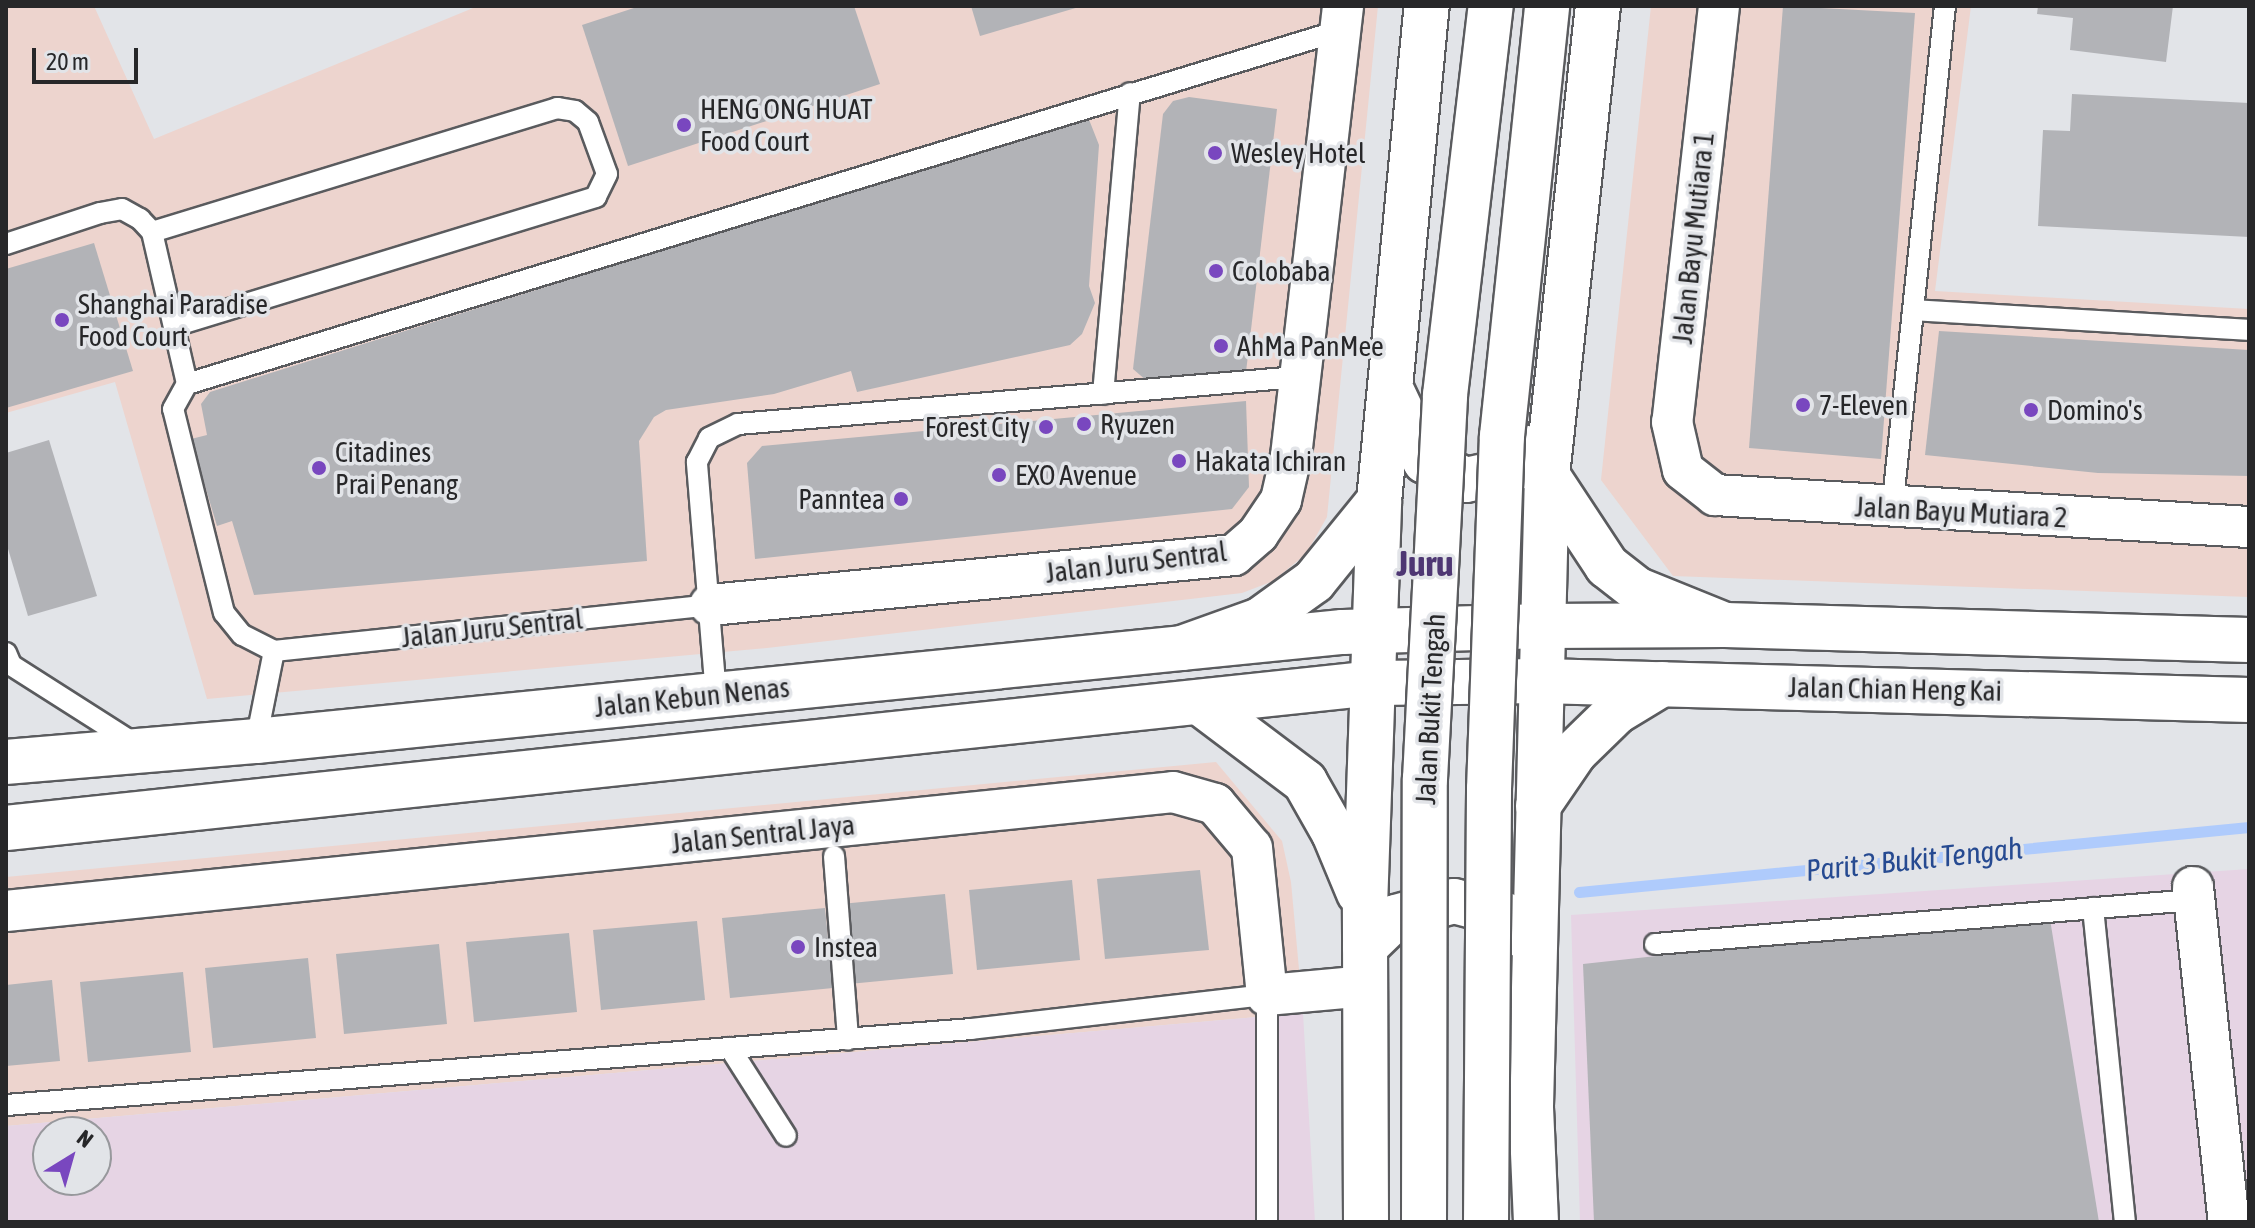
<!DOCTYPE html>
<style>
body{margin:0}
#map{position:relative;width:2255px;height:1228px;overflow:hidden;background:#e2e4e8;font-family:"Asap Condensed",sans-serif}
div>[style]{position:absolute}
.commercial>*{inset:0;background:#edd4ce}
.industrial>*{inset:0;background:#e6d4e4}
.stream>*{height:11px;margin:-5.5px;padding:0 5.5px;transform-origin:5.5px;border-radius:5.5px;background:#afcbfc}
.building>*{inset:0;background:#b2b3b7}
.roads{filter:drop-shadow(2px 0 #5a5b5e) drop-shadow(-2px 0 #5a5b5e) drop-shadow(0 2px #5a5b5e) drop-shadow(0 -2px #5a5b5e)}
.lane>*{height:20px;margin:-10px;padding:0 10px;transform-origin:10px;border-radius:10px;background:#fff}
.street>*{height:40px;margin:-20px;padding:0 20px;transform-origin:20px;border-radius:20px;background:#fff}
.secondary>*{height:44px;margin:-22px;padding:0 22px;transform-origin:22px;border-radius:22px;background:#fff}
.primary>*{height:44px;margin:-22px;padding:0 22px;transform-origin:22px;border-radius:22px;background:#fff}
.highway>*{height:44px;margin:-22px;padding:0 22px;transform-origin:22px;border-radius:22px;background:#fff}
.bridges{filter:drop-shadow(2px 0 #5a5b5e) drop-shadow(-2px 0 #5a5b5e) drop-shadow(0 2px #5a5b5e) drop-shadow(0 -2px #5a5b5e)}
.highway-bridge>*{height:44px;margin:-22px;padding:0 22px;transform-origin:22px;border-radius:22px;background:#fff}
.dots>*{width:22px;height:22px;translate:-50% -50%;box-sizing:border-box;border:4px solid #e2e4e8;border-radius:50%}
span{translate:-50% -50%;white-space:nowrap;text-align:center;line-height:1.15;-webkit-text-stroke:7px #e2e4e8;paint-order:stroke}
.poi-label{font-size:28px;color:#272729}
.left{translate:0 -50%;text-align:left}
.right{translate:-100% -50%;text-align:right}
.street-label{font-size:28px;color:#272729}
.water-label{font-size:30px;color:#264a91;font-style:italic}
.district-label{font-size:36px;color:#4e3773;font-weight:700}
.frame{position:absolute;inset:0;border:8px solid #272729;pointer-events:none}
.north{position:absolute;left:32px;top:1116px;width:80px;height:80px;box-sizing:border-box;background:#e2e4e8;border:2px solid #97989c;border-radius:50%;rotate:37deg;font-size:22px;font-weight:700;line-height:32px;text-align:center;color:#272729}
.north::after{content:'';display:block;margin:auto;width:28px;height:36px;background:#7947bf;clip-path:polygon(50% 0,100% 100%,50% 72%,0 100%)}
.scale{position:absolute;left:32px;top:48px;width:106px;height:36px;box-sizing:border-box;border:4px solid #272729;border-top:0;padding-left:10px;font-size:24px;line-height:28px;white-space:nowrap;color:#272729;-webkit-text-stroke:6px #e2e4e8;paint-order:stroke}
</style>
<div id="map">
<div class="commercial">
<i style="clip-path:polygon(6px 6px,94px 6px,154px 139px,478px 6px,1378px 6px,1327px 517px,1306px 554px,1273px 581px,1242px 593px,767px 648px,207px 699px,115px 382px,6px 413px)"></i>
<i style="clip-path:polygon(1651px 6px,1971px 6px,1935px 291px,2249px 309px,2249px 597px,1673px 576px,1601px 480px)"></i>
<i style="clip-path:polygon(1216px 762px,1282px 841px,1291px 882px,1303px 1013px,6px 1126px,6px 877px)"></i>
</div>
<div class="industrial">
<i style="clip-path:polygon(2249px 869px,2249px 1222px,1580px 1222px,1571px 915px)"></i>
<i style="clip-path:polygon(evenodd,1303px 1013px,1315px 1222px,6px 1222px,6px 1126px,1303px 1013px,48px 1132px,96px 1132px,96px 1180px,48px 1180px,48px 1132px)"></i>
</div>
<div class="stream">
<i style="left:1579px;top:892px;width:673px;rotate:-5.54deg"></i>
</div>
<div class="building">
<i style="clip-path:polygon(640px 6px,854px 6px,880px 84px,628px 166px,582px 25px)"></i>
<i style="clip-path:polygon(971px 6px,1079px 6px,1079px 7px,980px 36px)"></i>
<i style="clip-path:polygon(1783px 6px,1915px 13px,1881px 459px,1749px 448px)"></i>
<i style="clip-path:polygon(2038px 6px,2173px 6px,2166px 62px,2070px 50px,2073px 18px,2037px 14px)"></i>
<i style="clip-path:polygon(2072px 94px,2249px 103px,2249px 237px,2038px 226px,2043px 130px,2070px 131px)"></i>
<i style="clip-path:polygon(1189px 97px,1277px 109px,1246px 372px,1147px 381px,1133px 369px,1163px 114px,1173px 101px)"></i>
<i style="clip-path:polygon(1088px 117px,1099px 145px,1089px 286px,1095px 303px,1082px 334px,1070px 345px,857px 392px,851px 371px,774px 394px,666px 410px,654px 417px,639px 441px,647px 561px,254px 595px,232px 521px,217px 526px,191px 439px,207px 435px,201px 404px,210px 392px)"></i>
<i style="clip-path:polygon(94px 243px,133px 371px,6px 408px,6px 269px)"></i>
<i style="clip-path:polygon(1939px 331px,2249px 350px,2249px 476px,2098px 473px,1925px 455px)"></i>
<i style="clip-path:polygon(1246px 401px,1249px 487px,1232px 509px,755px 559px,747px 463px,762px 446px)"></i>
<i style="clip-path:polygon(49px 440px,97px 596px,28px 616px,6px 542px,6px 453px)"></i>
<i style="clip-path:polygon(1200px 870px,1209px 950px,1105px 959px,1097px 879px)"></i>
<i style="clip-path:polygon(1072px 880px,1080px 960px,977px 970px,969px 890px)"></i>
<i style="clip-path:polygon(945px 894px,953px 974px,849px 984px,841px 904px)"></i>
<i style="clip-path:polygon(825px 908px,833px 988px,730px 998px,722px 918px)"></i>
<i style="clip-path:polygon(2049px 913px,2099px 1222px,1594px 1222px,1583px 964px)"></i>
<i style="clip-path:polygon(697px 921px,705px 1000px,601px 1010px,593px 930px)"></i>
<i style="clip-path:polygon(569px 933px,577px 1012px,474px 1022px,466px 942px)"></i>
<i style="clip-path:polygon(439px 944px,447px 1024px,344px 1034px,336px 954px)"></i>
<i style="clip-path:polygon(308px 958px,316px 1038px,213px 1048px,205px 968px)"></i>
<i style="clip-path:polygon(183px 972px,191px 1052px,88px 1062px,80px 982px)"></i>
<i style="clip-path:polygon(52px 980px,60px 1061px,6px 1066px,6px 985px)"></i>
</div>
<div class="roads">
<div class="lane">
<i style="left:152px;top:232px;width:424px;rotate:-17deg"></i>
<i style="left:557px;top:108px;width:18px;rotate:9deg"></i>
<i style="left:575px;top:111px;width:17px;rotate:40deg"></i>
<i style="left:588px;top:122px;width:55px;rotate:69.9deg"></i>
<i style="left:607px;top:174px;width:25px;rotate:116deg"></i>
<i style="left:596px;top:197px;width:440px;rotate:163deg"></i>
<i style="left:6px;top:244px;width:99px;rotate:-18.3deg"></i>
<i style="left:100px;top:213px;width:22px;rotate:-10deg"></i>
<i style="left:122px;top:209px;width:21px;rotate:29deg"></i>
<i style="left:140px;top:219px;width:18px;rotate:47deg"></i>
<i style="left:152px;top:232px;width:156px;rotate:77deg"></i>
<i style="left:1913px;top:310px;width:337px;rotate:3.4deg"></i>
<i style="left:1103px;top:394px;width:302px;rotate:-84.9deg"></i>
<i style="left:1892px;top:510px;width:507px;rotate:-84deg"></i>
<i style="left:274px;top:651px;width:36px;rotate:-153deg"></i>
<i style="left:242px;top:635px;width:28px;rotate:-129deg"></i>
<i style="left:224px;top:613px;width:210px;rotate:-104deg"></i>
<i style="left:173px;top:409px;width:29px;rotate:-61deg"></i>
<i style="left:187px;top:384px;width:1204px;rotate:-17.05deg"></i>
<i style="left:274px;top:651px;width:438px;rotate:-6deg"></i>
<i style="left:6px;top:653px;width:13px;rotate:67deg"></i>
<i style="left:11px;top:665px;width:151px;rotate:32.5deg"></i>
<i style="left:716px;top:695px;width:234px;rotate:-94.7deg"></i>
<i style="left:697px;top:462px;width:27px;rotate:-63deg"></i>
<i style="left:709px;top:438px;width:32px;rotate:-26deg"></i>
<i style="left:738px;top:424px;width:562px;rotate:-4.8deg"></i>
<i style="left:256px;top:741px;width:92px;rotate:-78.7deg"></i>
<i style="left:834px;top:856px;width:184px;rotate:85.6deg"></i>
<i style="left:2093px;top:908px;width:316px;rotate:84.2deg"></i>
<i style="left:1655px;top:944px;width:541px;rotate:-4.67deg"></i>
<i style="left:730px;top:1048px;width:104px;rotate:57.5deg"></i>
<i style="left:6px;top:1105px;width:968px;rotate:-4.5deg"></i>
<i style="left:971px;top:1029px;width:298px;rotate:-6.6deg"></i>
<i style="left:1267px;top:995px;width:227px;rotate:90deg"></i>
</div>
<div class="street">
<i style="left:1719px;top:6px;width:419px;rotate:96.4deg"></i>
<i style="left:1672px;top:422px;width:49px;rotate:77.1deg"></i>
<i style="left:1683px;top:470px;width:41px;rotate:38deg"></i>
<i style="left:1715px;top:495px;width:535px;rotate:3.43deg"></i>
<i style="left:710px;top:605px;width:526px;rotate:-5.45deg"></i>
<i style="left:1234px;top:555px;width:32px;rotate:-41deg"></i>
<i style="left:1258px;top:534px;width:41px;rotate:-55.9deg"></i>
<i style="left:1281px;top:500px;width:45px;rotate:-77.2deg"></i>
<i style="left:1291px;top:456px;width:453px;rotate:-83.4deg"></i>
<i style="left:2193px;top:887px;width:337px;rotate:83.9deg"></i>
<i style="left:6px;top:911px;width:1173px;rotate:-5.82deg"></i>
<i style="left:1173px;top:792px;width:44px;rotate:15.9deg"></i>
<i style="left:1215px;top:804px;width:57px;rotate:49.9deg"></i>
<i style="left:1252px;top:848px;width:148px;rotate:84.2deg"></i>
<i style="left:1267px;top:995px;width:99px;rotate:-5.2deg"></i>
</div>
<div class="secondary">
<i style="left:1543px;top:626px;width:182px;rotate:-0.3deg"></i>
<i style="left:1725px;top:625px;width:524px;rotate:1.64deg"></i>
<i style="left:1541px;top:681px;width:708px;rotate:1.54deg"></i>
</div>
<div class="primary">
<i style="left:6px;top:762px;width:251px;rotate:-4.8deg"></i>
<i style="left:256px;top:741px;width:1092px;rotate:-5.73deg"></i>
<i style="left:1343px;top:632px;width:200px;rotate:-1.7deg"></i>
<i style="left:6px;top:828px;width:1377px;rotate:-6.05deg"></i>
<i style="left:1375px;top:683px;width:166px;rotate:-0.7deg"></i>
</div>
<div class="highway">
<i style="left:1390px;top:387px;width:82px;rotate:64.7deg"></i>
<i style="left:1425px;top:461px;width:45px;rotate:24.9deg"></i>
<i style="left:1466px;top:480px;width:47px;rotate:-12.3deg"></i>
<i style="left:1512px;top:470px;width:26px;rotate:-59deg"></i>
<i style="left:1547px;top:475px;width:109px;rotate:56.6deg"></i>
<i style="left:1607px;top:566px;width:39px;rotate:38deg"></i>
<i style="left:1638px;top:590px;width:94px;rotate:21.9deg"></i>
<i style="left:1182px;top:648px;width:83px;rotate:-19.7deg"></i>
<i style="left:1260px;top:620px;width:67px;rotate:-35.8deg"></i>
<i style="left:1314px;top:581px;width:103px;rotate:-50.9deg"></i>
<i style="left:1199px;top:702px;width:133px;rotate:37deg"></i>
<i style="left:1305px;top:782px;width:59px;rotate:60.4deg"></i>
<i style="left:1334px;top:833px;width:65px;rotate:67.4deg"></i>
<i style="left:1538px;top:806px;width:65px;rotate:-55.6deg"></i>
<i style="left:1575px;top:752px;width:57px;rotate:-44.3deg"></i>
<i style="left:1616px;top:712px;width:54px;rotate:-31.3deg"></i>
<i style="left:1365px;top:947px;width:43px;rotate:-44.1deg"></i>
<i style="left:1396px;top:917px;width:60px;rotate:-15.4deg"></i>
<i style="left:1454px;top:901px;width:51px;rotate:14.9deg"></i>
<i style="left:1503px;top:914px;width:24px;rotate:55deg"></i>
<i style="left:1366px;top:1222px;width:315px;rotate:-90.2deg"></i>
<i style="left:1365px;top:907px;width:406px;rotate:-88deg"></i>
<i style="left:1379px;top:501px;width:497px;rotate:-84.5deg"></i>
<i style="left:1536px;top:1222px;width:116px;rotate:-92.5deg"></i>
<i style="left:1531px;top:1106px;width:631px;rotate:-88.55deg"></i>
<i style="left:1547px;top:475px;width:472px;rotate:-83.8deg"></i>
</div>
</div>
<div class="bridges">
<div class="highway-bridge">
<i style="left:1424px;top:1222px;width:443px;rotate:-89.9deg"></i>
<i style="left:1425px;top:779px;width:385px;rotate:-87deg"></i>
<i style="left:1445px;top:395px;width:392px;rotate:-83.3deg"></i>
<i style="left:1486px;top:1222px;width:433px;rotate:-89.6deg"></i>
<i style="left:1489px;top:789px;width:353px;rotate:-87.9deg"></i>
<i style="left:1502px;top:436px;width:432px;rotate:-84deg"></i>
</div>
</div>
<div class="dots">
<i style="left:684px;top:125px;background:#7947bf"></i>
<i style="left:1215px;top:153px;background:#7947bf"></i>
<i style="left:1216px;top:271px;background:#7947bf"></i>
<i style="left:62px;top:320px;background:#7947bf"></i>
<i style="left:1221px;top:346px;background:#7947bf"></i>
<i style="left:1803px;top:405px;background:#7947bf"></i>
<i style="left:2031px;top:410px;background:#7947bf"></i>
<i style="left:1084px;top:424px;background:#7947bf"></i>
<i style="left:1046px;top:427px;background:#7947bf"></i>
<i style="left:1179px;top:461px;background:#7947bf"></i>
<i style="left:319px;top:468px;background:#7947bf"></i>
<i style="left:999px;top:475px;background:#7947bf"></i>
<i style="left:901px;top:499px;background:#7947bf"></i>
<i style="left:798px;top:947px;background:#7947bf"></i>
</div>
<div class="poi-label">
<span class="left" style="left:700px;top:125px">HENG ONG HUAT<br>Food Court</span>
<span class="left" style="left:1231px;top:153px">Wesley Hotel</span>
<span class="left" style="left:1232px;top:271px">Colobaba</span>
<span class="left" style="left:78px;top:320px">Shanghai Paradise<br>Food Court</span>
<span class="left" style="left:1237px;top:346px">AhMa PanMee</span>
<span class="left" style="left:1819px;top:405px">7-Eleven</span>
<span class="left" style="left:2047px;top:410px">Domino's</span>
<span class="left" style="left:1100px;top:424px">Ryuzen</span>
<span class="right" style="left:1030px;top:427px">Forest City</span>
<span class="left" style="left:335px;top:468px">Citadines<br>Prai Penang</span>
<span class="left" style="left:1195px;top:461px">Hakata Ichiran</span>
<span class="left" style="left:1015px;top:475px">EXO Avenue</span>
<span class="right" style="left:885px;top:499px">Panntea</span>
<span class="left" style="left:814px;top:947px">Instea</span>
</div>
<div class="street-label">
<span style="left:1693px;top:238px;rotate:-84deg">Jalan Bayu Mutiara 1</span>
<span style="left:1961px;top:512px;rotate:3deg">Jalan Bayu Mutiara 2</span>
<span style="left:1136px;top:562px;rotate:-7deg">Jalan Juru Sentral</span>
<span style="left:492px;top:628px;rotate:-6deg">Jalan Juru Sentral</span>
<span style="left:1895px;top:689px;rotate:1deg">Jalan Chian Heng Kai</span>
<span style="left:692px;top:697px;rotate:-6deg">Jalan Kebun Nenas</span>
<span style="left:1430px;top:709px;rotate:-87deg">Jalan Bukit Tengah</span>
<span style="left:763px;top:834px;rotate:-6deg">Jalan Sentral Jaya</span>
</div>
<div class="water-label">
<span style="left:1914px;top:859px;rotate:-6deg">Parit 3 Bukit Tengah</span>
</div>
<div class="district-label">
<span style="left:1425px;top:564px">Juru</span>
</div>
<div class="frame"></div>
<div class="north">N</div>
<div class="scale">20 m</div>
</div>
